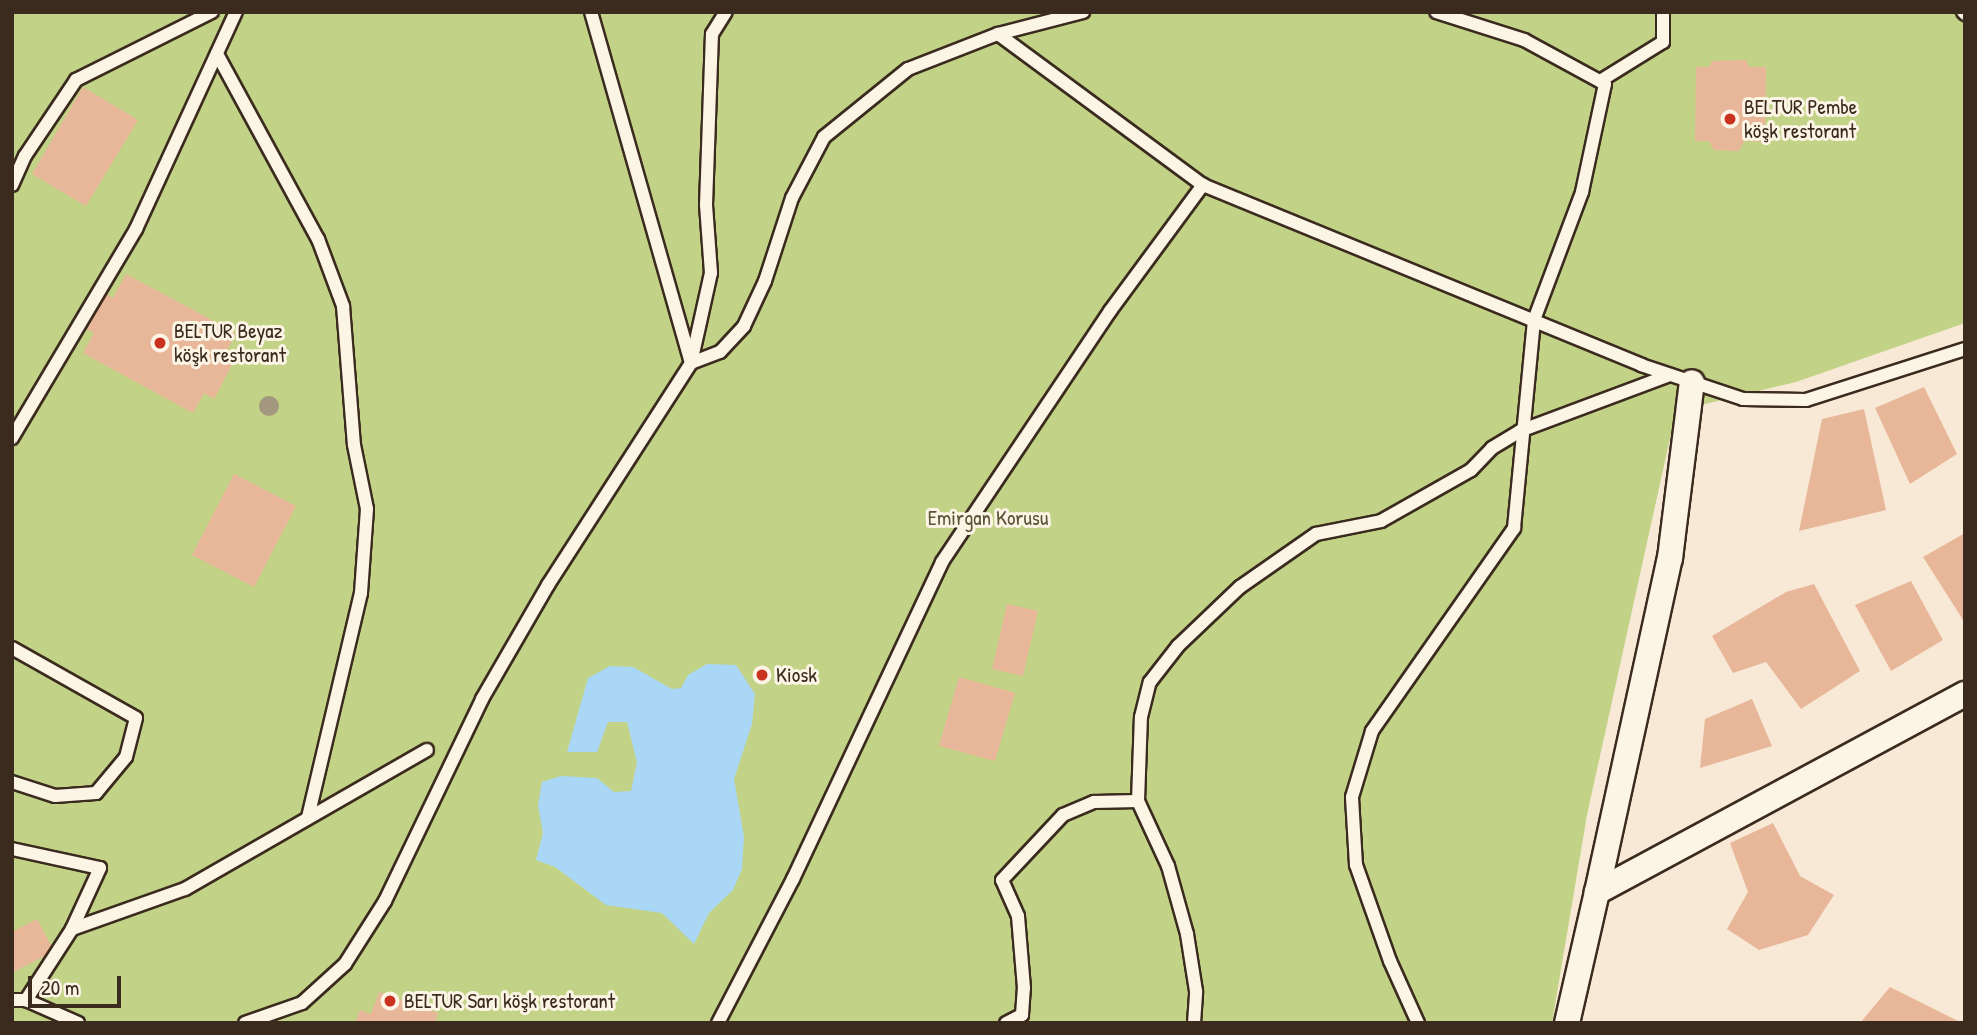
<!DOCTYPE html>
<meta charset="utf-8">
<style>
body{margin:0}
#map{position:relative;width:1977px;height:1035px;overflow:hidden;background:#f8e9d6;font-family:"Patrick Hand",sans-serif}
div>[style]{position:absolute}
.green>*{inset:0;background:#c2d286}
.water>*{inset:0;background:#aad7f6}
.building>*{inset:0;background:#e8b799}
.roads{filter:drop-shadow(2px 0 #3b2a1e) drop-shadow(-2px 0 #3b2a1e) drop-shadow(0 2px #3b2a1e) drop-shadow(0 -2px #3b2a1e)}
.lane>*{height:12px;margin:-6px;padding:0 6px;transform-origin:6px;border-radius:6px;background:#fcf5e5}
.street>*{height:24px;margin:-12px;padding:0 12px;transform-origin:12px;border-radius:12px;background:#fcf5e5}
.trees>*{width:20px;height:20px;margin:-10px;border-radius:50%;background:#a3977f}
.dots>*{width:19px;height:19px;translate:-50% -50%;box-sizing:border-box;border:4px solid #fcf5e5;border-radius:50%}
span{translate:-50% -50%;white-space:nowrap;text-align:center;line-height:1.15;-webkit-text-stroke:6px #fcf5e5;paint-order:stroke}
.poi-label{font-size:21px;color:#3b2a1e}
.left{translate:0 -50%;text-align:left}
.park-label{font-size:21px;color:#5d5438}
.frame{position:absolute;inset:0;border:14px solid #3b2a1e;pointer-events:none}
.scale{position:absolute;left:28px;top:976px;width:93px;height:32px;box-sizing:border-box;border:4px solid #3b2a1e;border-top:0;padding-left:9px;font-size:21px;line-height:24px;white-space:nowrap;color:#3b2a1e;-webkit-text-stroke:5px #fcf5e5;paint-order:stroke}
</style>
<div id="map">
<div class="green">
<i style="clip-path:polygon(12px 12px,1965px 12px,1965px 323px,1796px 382px,1676px 411px,1587px 815px,1552px 1023px,12px 1023px)"></i>
</div>
<div class="water">
<i style="clip-path:polygon(707px 664px,736px 665px,755px 694px,752px 724px,734px 779px,744px 837px,742px 869px,733px 890px,709px 913px,694px 944px,662px 913px,606px 905px,555px 867px,536px 860px,543px 833px,538px 805px,542px 782px,561px 776px,597px 778px,614px 792px,631px 791px,637px 762px,627px 722px,608px 722px,597px 752px,567px 752px,588px 678px,610px 666px,633px 667px,672px 689px,681px 688px,688px 675px)"></i>
</div>
<div class="building">
<i style="clip-path:polygon(1746px 60px,1749px 67px,1766px 67px,1765px 142px,1744px 141px,1739px 151px,1714px 150px,1709px 141px,1695px 141px,1696px 67px,1709px 67px,1712px 61px)"></i>
<i style="clip-path:polygon(83px 87px,138px 120px,86px 206px,32px 174px)"></i>
<i style="clip-path:polygon(126px 274px,236px 333px,223px 358px,233px 363px,214px 399px,204px 393px,193px 413px,83px 353px,94px 333px,84px 328px,103px 292px,113px 298px)"></i>
<i style="clip-path:polygon(1924px 387px,1957px 454px,1910px 484px,1875px 408px)"></i>
<i style="clip-path:polygon(1864px 409px,1886px 510px,1799px 531px,1822px 419px)"></i>
<i style="clip-path:polygon(234px 474px,296px 506px,254px 587px,192px 555px)"></i>
<i style="clip-path:polygon(1965px 533px,1965px 623px,1923px 557px)"></i>
<i style="clip-path:polygon(1911px 581px,1943px 640px,1891px 671px,1855px 605px)"></i>
<i style="clip-path:polygon(1814px 584px,1860px 671px,1801px 709px,1766px 662px,1733px 673px,1712px 636px,1786px 592px)"></i>
<i style="clip-path:polygon(1007px 604px,1038px 611px,1023px 676px,992px 669px)"></i>
<i style="clip-path:polygon(959px 677px,1015px 693px,995px 761px,939px 746px)"></i>
<i style="clip-path:polygon(1752px 699px,1772px 746px,1700px 768px,1705px 719px)"></i>
<i style="clip-path:polygon(1773px 823px,1800px 876px,1834px 895px,1808px 935px,1759px 950px,1727px 929px,1748px 892px,1730px 843px)"></i>
<i style="clip-path:polygon(37px 919px,54px 951px,12px 973px,12px 932px)"></i>
<i style="clip-path:polygon(1890px 987px,1962px 1023px,1860px 1023px)"></i>
<i style="clip-path:polygon(379px 992px,438px 1013px,435px 1023px,355px 1023px,360px 1010px,371px 1014px)"></i>
</div>
<div class="roads">
<div class="lane">
<i style="left:591px;top:12px;width:362px;rotate:74.1deg"></i>
<i style="left:1963px;top:12px;width:3px;rotate:45deg"></i>
<i style="left:998px;top:34px;width:255px;rotate:36.4deg"></i>
<i style="left:1203px;top:185px;width:474px;rotate:22.3deg"></i>
<i style="left:1641px;top:365px;width:108px;rotate:18.4deg"></i>
<i style="left:1743px;top:399px;width:63px;rotate:0.9deg"></i>
<i style="left:1806px;top:400px;width:167px;rotate:-17.8deg"></i>
<i style="left:217px;top:54px;width:211px;rotate:61.4deg"></i>
<i style="left:318px;top:239px;width:72px;rotate:69.5deg"></i>
<i style="left:343px;top:306px;width:139px;rotate:85.5deg"></i>
<i style="left:354px;top:445px;width:65px;rotate:78.5deg"></i>
<i style="left:367px;top:509px;width:84px;rotate:94.1deg"></i>
<i style="left:361px;top:593px;width:231px;rotate:103.3deg"></i>
<i style="left:1600px;top:81px;width:74px;rotate:-31.8deg"></i>
<i style="left:1663px;top:42px;width:30px;rotate:-90deg"></i>
<i style="left:12px;top:185px;width:32px;rotate:-66deg"></i>
<i style="left:25px;top:156px;width:92px;rotate:-56.1deg"></i>
<i style="left:76px;top:80px;width:152px;rotate:-26.6deg"></i>
<i style="left:691px;top:363px;width:31px;rotate:-21deg"></i>
<i style="left:720px;top:352px;width:35px;rotate:-47deg"></i>
<i style="left:744px;top:326px;width:50px;rotate:-65deg"></i>
<i style="left:765px;top:281px;width:87px;rotate:-72deg"></i>
<i style="left:792px;top:198px;width:69px;rotate:-62.3deg"></i>
<i style="left:824px;top:137px;width:108px;rotate:-39deg"></i>
<i style="left:908px;top:69px;width:97px;rotate:-21.3deg"></i>
<i style="left:998px;top:34px;width:88px;rotate:-14.5deg"></i>
<i style="left:12px;top:438px;width:243px;rotate:-59.3deg"></i>
<i style="left:136px;top:229px;width:239px;rotate:-65.3deg"></i>
<i style="left:12px;top:648px;width:142px;rotate:29.4deg"></i>
<i style="left:136px;top:718px;width:40px;rotate:104.4deg"></i>
<i style="left:126px;top:757px;width:47px;rotate:129.8deg"></i>
<i style="left:96px;top:793px;width:41px;rotate:175.8deg"></i>
<i style="left:55px;top:796px;width:45px;rotate:-162deg"></i>
<i style="left:12px;top:849px;width:90px;rotate:12.2deg"></i>
<i style="left:100px;top:868px;width:67px;rotate:114.7deg"></i>
<i style="left:72px;top:929px;width:85px;rotate:122.9deg"></i>
<i style="left:72px;top:929px;width:120px;rotate:-19.5deg"></i>
<i style="left:185px;top:889px;width:279px;rotate:-29.9deg"></i>
<i style="left:12px;top:1000px;width:14px"></i>
<i style="left:26px;top:1000px;width:57px;rotate:23.9deg"></i>
<i style="left:245px;top:1023px;width:60px;rotate:-19.3deg"></i>
<i style="left:302px;top:1003px;width:58px;rotate:-42.2deg"></i>
<i style="left:345px;top:964px;width:75px;rotate:-57.6deg"></i>
<i style="left:385px;top:901px;width:224px;rotate:-64.3deg"></i>
<i style="left:482px;top:699px;width:132px;rotate:-59.9deg"></i>
<i style="left:548px;top:585px;width:264px;rotate:-57.2deg"></i>
<i style="left:691px;top:363px;width:92px;rotate:-77.5deg"></i>
<i style="left:711px;top:273px;width:68px;rotate:-94.2deg"></i>
<i style="left:706px;top:205px;width:171px;rotate:-88deg"></i>
<i style="left:712px;top:34px;width:26px;rotate:-58deg"></i>
<i style="left:718px;top:1023px;width:162px;rotate:-62.5deg"></i>
<i style="left:793px;top:879px;width:350px;rotate:-64.8deg"></i>
<i style="left:942px;top:562px;width:302px;rotate:-56.2deg"></i>
<i style="left:1110px;top:311px;width:157px;rotate:-53.6deg"></i>
<i style="left:1006px;top:1023px;width:18px;rotate:-27deg"></i>
<i style="left:1022px;top:1015px;width:27px;rotate:-86deg"></i>
<i style="left:1024px;top:988px;width:72px;rotate:-94.8deg"></i>
<i style="left:1018px;top:916px;width:39px;rotate:-114deg"></i>
<i style="left:1002px;top:880px;width:89px;rotate:-46.8deg"></i>
<i style="left:1063px;top:815px;width:34px;rotate:-23deg"></i>
<i style="left:1094px;top:802px;width:44px;rotate:-1.3deg"></i>
<i style="left:1194px;top:1023px;width:32px;rotate:-86deg"></i>
<i style="left:1196px;top:991px;width:58px;rotate:-99deg"></i>
<i style="left:1187px;top:934px;width:71px;rotate:-105.6deg"></i>
<i style="left:1168px;top:866px;width:72px;rotate:-114.8deg"></i>
<i style="left:1138px;top:801px;width:84px;rotate:-88deg"></i>
<i style="left:1141px;top:717px;width:36px;rotate:-76deg"></i>
<i style="left:1150px;top:682px;width:46px;rotate:-52.1deg"></i>
<i style="left:1178px;top:646px;width:86px;rotate:-43.6deg"></i>
<i style="left:1240px;top:587px;width:93px;rotate:-34.9deg"></i>
<i style="left:1316px;top:534px;width:66px;rotate:-11.3deg"></i>
<i style="left:1381px;top:521px;width:103px;rotate:-29.5deg"></i>
<i style="left:1471px;top:470px;width:30px;rotate:-46deg"></i>
<i style="left:1492px;top:448px;width:33px;rotate:-31deg"></i>
<i style="left:1520px;top:431px;width:160px;rotate:-20.5deg"></i>
<i style="left:1418px;top:1023px;width:68px;rotate:-114.3deg"></i>
<i style="left:1390px;top:961px;width:102px;rotate:-109.5deg"></i>
<i style="left:1356px;top:865px;width:68px;rotate:-93.4deg"></i>
<i style="left:1352px;top:797px;width:69px;rotate:-73.1deg"></i>
<i style="left:1372px;top:731px;width:248px;rotate:-55deg"></i>
<i style="left:1514px;top:528px;width:209px;rotate:-84.5deg"></i>
<i style="left:1534px;top:320px;width:137px;rotate:-69.4deg"></i>
<i style="left:1582px;top:192px;width:110px;rotate:-78deg"></i>
<i style="left:1605px;top:84px;width:92px;rotate:-151.5deg"></i>
<i style="left:1524px;top:40px;width:92px;rotate:-162.3deg"></i>
</div>
<div class="street">
<i style="left:1597px;top:892px;width:342px;rotate:-77.7deg"></i>
<i style="left:1670px;top:558px;width:177px;rotate:-82.9deg"></i>
<i style="left:1567px;top:1023px;width:134px;rotate:-77.1deg"></i>
<i style="left:1597px;top:892px;width:418px;rotate:-28.3deg"></i>
</div>
</div>
<div class="trees">
<i style="left:269px;top:406px"></i>
</div>
<div class="dots">
<i style="left:1730px;top:119px;background:#c8321e"></i>
<i style="left:160px;top:343px;background:#c8321e"></i>
<i style="left:762px;top:675px;background:#c8321e"></i>
<i style="left:390px;top:1001px;background:#c8321e"></i>
</div>
<div class="poi-label">
<span class="left" style="left:1744px;top:119px">BELTUR Pembe<br>köşk restorant</span>
<span class="left" style="left:174px;top:343px">BELTUR Beyaz<br>köşk restorant</span>
<span class="left" style="left:776px;top:675px">Kiosk</span>
<span class="left" style="left:404px;top:1001px">BELTUR Sarı köşk restorant</span>
</div>
<div class="park-label">
<span style="left:988px;top:518px">Emirgan Korusu</span>
</div>
<div class="frame"></div>
<div class="scale">20 m</div>
</div>
